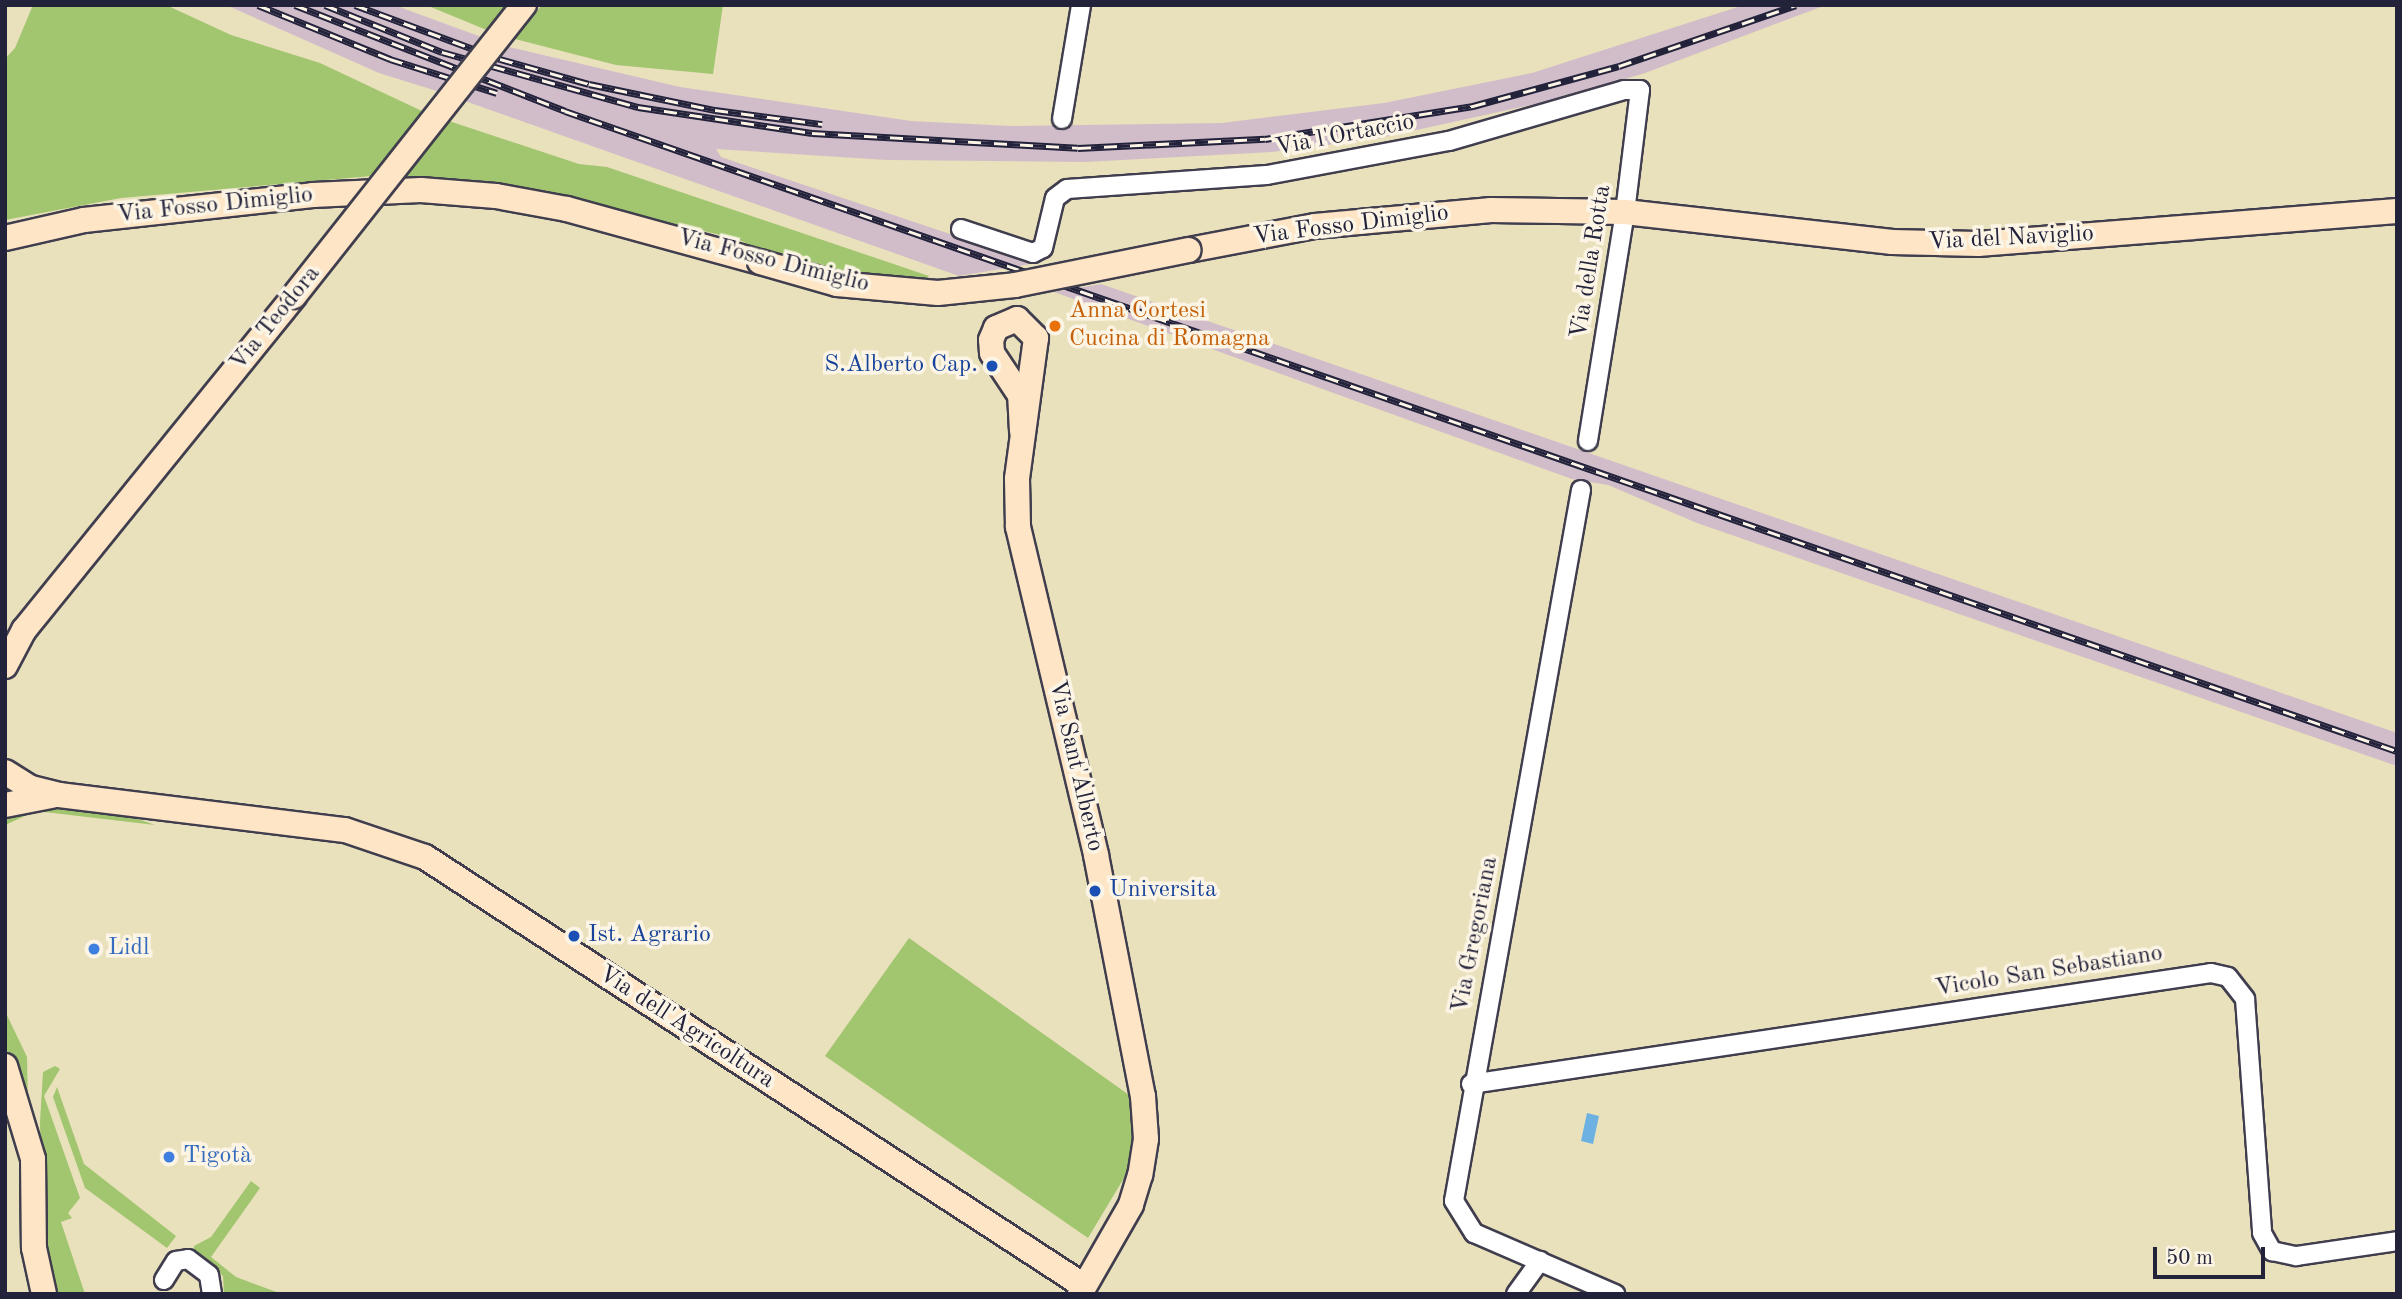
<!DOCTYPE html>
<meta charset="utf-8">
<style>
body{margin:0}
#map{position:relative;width:2402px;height:1299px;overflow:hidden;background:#e9e0bc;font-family:"Old Standard TT",serif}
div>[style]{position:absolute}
.industrial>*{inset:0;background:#d1bdc9}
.green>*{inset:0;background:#a2c66f}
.water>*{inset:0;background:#6cb1e2}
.roads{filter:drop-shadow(2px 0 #403e4e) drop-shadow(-2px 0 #403e4e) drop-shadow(0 2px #403e4e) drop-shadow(0 -2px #403e4e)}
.street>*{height:18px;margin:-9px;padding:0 9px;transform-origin:9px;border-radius:9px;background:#fff}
.secondary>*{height:24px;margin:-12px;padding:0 12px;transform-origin:12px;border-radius:12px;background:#fde5c5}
.rail>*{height:7px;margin-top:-3.5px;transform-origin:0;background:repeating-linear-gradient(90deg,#fcf5e5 0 13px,#22223b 0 26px);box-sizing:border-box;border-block:2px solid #22223b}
.bridges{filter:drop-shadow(2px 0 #403e4e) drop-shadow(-2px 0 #403e4e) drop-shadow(0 2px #403e4e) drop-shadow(0 -2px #403e4e)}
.secondary-bridge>*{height:24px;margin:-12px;padding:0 12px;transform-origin:12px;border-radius:12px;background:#fde5c5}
.dots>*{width:19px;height:19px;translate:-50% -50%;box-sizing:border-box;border:4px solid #fcf5e5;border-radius:50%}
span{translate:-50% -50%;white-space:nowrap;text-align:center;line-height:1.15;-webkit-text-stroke:7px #fcf5e5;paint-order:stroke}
.street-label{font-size:24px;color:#22223b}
.food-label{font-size:24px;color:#c56008}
.left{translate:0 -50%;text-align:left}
.transit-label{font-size:24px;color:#164399}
.right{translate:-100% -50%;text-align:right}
.shop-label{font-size:24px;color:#366cbe}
.frame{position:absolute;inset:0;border:7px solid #22223b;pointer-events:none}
.scale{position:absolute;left:2153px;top:1247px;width:112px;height:32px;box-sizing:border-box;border:4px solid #22223b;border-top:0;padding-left:9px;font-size:21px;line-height:24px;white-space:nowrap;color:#22223b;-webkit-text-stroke:5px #fcf5e5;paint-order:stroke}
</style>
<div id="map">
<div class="industrial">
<i style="clip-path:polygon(226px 5px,394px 5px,484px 38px,440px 92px,379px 73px)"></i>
<i style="clip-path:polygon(1744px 5px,1826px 5px,1645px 73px,1563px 98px,1380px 138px,1272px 152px,1085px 162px,887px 160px,716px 149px,721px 157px,1036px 263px,959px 276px,465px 101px,509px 47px,680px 87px,911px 121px,1010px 126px,1222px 123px,1384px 103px,1532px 73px)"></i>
<i style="clip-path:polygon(1101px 284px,2397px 733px,2397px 766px,1697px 523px,1608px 485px,1572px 479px,1054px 292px)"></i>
</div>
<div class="green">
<i style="clip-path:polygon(33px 5px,166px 5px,231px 35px,320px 63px,424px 112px,372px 176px,121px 198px,5px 220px,5px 59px,15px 48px)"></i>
<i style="clip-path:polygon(426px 5px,509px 5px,489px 31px)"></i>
<i style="clip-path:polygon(542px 5px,723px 5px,713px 74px,616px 65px,515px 39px)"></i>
<i style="clip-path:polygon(449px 121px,579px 164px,607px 167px,929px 276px,924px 283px,881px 281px,763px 251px,737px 239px,507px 184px,403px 178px)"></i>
<i style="clip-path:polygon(33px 803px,121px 813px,155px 825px,36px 811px,5px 825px,5px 813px)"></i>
<i style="clip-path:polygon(909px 938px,1129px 1095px,1134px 1148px,1124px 1178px,1088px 1238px,825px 1056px)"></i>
<i style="clip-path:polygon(5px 1011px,27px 1057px,28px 1106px,5px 1048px)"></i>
<i style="clip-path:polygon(55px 1066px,60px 1069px,44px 1096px,80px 1198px,68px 1213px,72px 1218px,61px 1222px,85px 1294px,51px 1294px,43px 1271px,40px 1122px,43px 1072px)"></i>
<i style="clip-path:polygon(57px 1087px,84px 1164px,176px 1236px,167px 1248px,85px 1188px,53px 1097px)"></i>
<i style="clip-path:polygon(251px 1181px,260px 1188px,211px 1257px,236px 1277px,282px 1294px,224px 1294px,223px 1276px,194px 1252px,194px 1246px,211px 1237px)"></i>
</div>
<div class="water">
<i style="clip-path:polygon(1587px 1113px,1599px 1116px,1593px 1144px,1581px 1141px)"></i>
</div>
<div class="roads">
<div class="street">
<i style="left:1062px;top:119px;width:116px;rotate:-80.5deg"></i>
<i style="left:961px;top:229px;width:76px;rotate:18.4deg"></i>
<i style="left:1033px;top:253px;width:11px;rotate:-27deg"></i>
<i style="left:1043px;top:248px;width:51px;rotate:-76.5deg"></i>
<i style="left:1055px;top:198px;width:15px;rotate:-37deg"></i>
<i style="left:1067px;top:189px;width:200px;rotate:-4deg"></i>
<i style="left:1267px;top:175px;width:185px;rotate:-10.6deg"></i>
<i style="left:1449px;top:141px;width:182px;rotate:-16.2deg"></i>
<i style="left:1624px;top:90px;width:16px"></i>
<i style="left:1640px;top:90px;width:123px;rotate:97deg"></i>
<i style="left:1625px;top:212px;width:232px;rotate:99.2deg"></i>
<i style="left:1581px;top:490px;width:722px;rotate:100.13deg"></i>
<i style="left:1454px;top:1201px;width:38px;rotate:58deg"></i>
<i style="left:1474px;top:1233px;width:154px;rotate:23.4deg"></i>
<i style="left:1471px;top:1084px;width:748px;rotate:-8.53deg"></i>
<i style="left:2211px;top:973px;width:17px;rotate:13deg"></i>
<i style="left:2228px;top:977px;width:28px;rotate:52deg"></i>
<i style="left:2245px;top:999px;width:235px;rotate:85.8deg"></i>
<i style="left:2262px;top:1233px;width:21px;rotate:61deg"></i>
<i style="left:2272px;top:1251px;width:25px;rotate:12deg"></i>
<i style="left:2296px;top:1256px;width:102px;rotate:-8.4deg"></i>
<i style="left:164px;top:1280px;width:22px;rotate:-58deg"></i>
<i style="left:176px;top:1261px;width:12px;rotate:-9deg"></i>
<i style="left:188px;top:1259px;width:26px;rotate:37deg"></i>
<i style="left:209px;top:1275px;width:19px;rotate:81deg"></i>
<i style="left:1516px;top:1294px;width:41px;rotate:-54deg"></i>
</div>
<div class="secondary">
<i style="left:5px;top:238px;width:81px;rotate:-12.8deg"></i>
<i style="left:84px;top:220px;width:230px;rotate:-6.2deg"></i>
<i style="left:313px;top:195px;width:108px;rotate:-2.7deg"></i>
<i style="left:421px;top:190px;width:75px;rotate:4.6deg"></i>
<i style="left:496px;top:196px;width:72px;rotate:10.4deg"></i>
<i style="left:567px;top:209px;width:200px;rotate:15.4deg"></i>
<i style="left:1189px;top:250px;width:128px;rotate:-10.8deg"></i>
<i style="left:1315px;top:226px;width:177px;rotate:-5.2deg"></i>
<i style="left:1491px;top:210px;width:134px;rotate:0.9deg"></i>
<i style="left:1625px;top:212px;width:269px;rotate:6.4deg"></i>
<i style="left:1892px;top:242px;width:86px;rotate:1.3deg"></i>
<i style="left:1978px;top:244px;width:420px;rotate:-4.5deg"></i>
<i style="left:1022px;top:431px;width:36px;rotate:-93deg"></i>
<i style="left:1020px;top:395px;width:50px;rotate:-123.7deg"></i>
<i style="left:992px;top:353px;width:13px;rotate:-94deg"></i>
<i style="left:991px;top:340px;width:13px;rotate:-67deg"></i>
<i style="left:996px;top:328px;width:23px;rotate:-23deg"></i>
<i style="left:1017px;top:319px;width:27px;rotate:45deg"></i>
<i style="left:1036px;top:338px;width:142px;rotate:97.7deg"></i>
<i style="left:1017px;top:479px;width:48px;rotate:88.8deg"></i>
<i style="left:1018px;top:527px;width:337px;rotate:76.6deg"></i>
<i style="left:1096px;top:855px;width:246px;rotate:79deg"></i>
<i style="left:1143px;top:1096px;width:43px;rotate:86deg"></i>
<i style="left:1146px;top:1139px;width:36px;rotate:99deg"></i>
<i style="left:1140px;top:1175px;width:31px;rotate:107deg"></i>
<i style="left:1131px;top:1205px;width:103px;rotate:119.8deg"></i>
<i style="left:5px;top:666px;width:41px;rotate:-62.2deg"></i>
<i style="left:24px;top:630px;width:429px;rotate:-51deg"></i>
<i style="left:5px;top:772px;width:31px;rotate:32deg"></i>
<i style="left:31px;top:788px;width:29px;rotate:14deg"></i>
<i style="left:59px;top:795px;width:288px;rotate:7deg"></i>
<i style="left:345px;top:830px;width:84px;rotate:18.6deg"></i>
<i style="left:425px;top:857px;width:786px;rotate:33.06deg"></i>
<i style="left:5px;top:805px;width:47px;rotate:-11.1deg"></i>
<i style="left:5px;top:1066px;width:97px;rotate:73.2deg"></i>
<i style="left:33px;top:1159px;width:89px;rotate:89.4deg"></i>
<i style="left:34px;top:1248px;width:47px;rotate:77.7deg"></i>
</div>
</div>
<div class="rail">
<i style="left:258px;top:5px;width:143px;rotate:22.2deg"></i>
<i style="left:390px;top:59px;width:112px;rotate:17.6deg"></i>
<i style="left:295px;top:5px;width:290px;rotate:21.4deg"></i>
<i style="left:565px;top:111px;width:1941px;rotate:19.26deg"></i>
<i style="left:325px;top:5px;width:126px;rotate:21.9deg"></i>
<i style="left:442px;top:52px;width:204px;rotate:15.7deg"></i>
<i style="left:638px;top:107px;width:176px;rotate:8.5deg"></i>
<i style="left:812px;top:133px;width:266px;rotate:3.2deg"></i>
<i style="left:1078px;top:148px;width:187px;rotate:-2.8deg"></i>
<i style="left:1265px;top:139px;width:211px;rotate:-9deg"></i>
<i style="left:1473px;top:106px;width:151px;rotate:-15.3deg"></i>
<i style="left:1619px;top:66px;width:187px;rotate:-19deg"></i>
<i style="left:355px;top:5px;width:155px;rotate:20.4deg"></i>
<i style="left:500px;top:59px;width:92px;rotate:15.7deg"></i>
<i style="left:589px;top:84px;width:129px;rotate:11.7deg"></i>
<i style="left:715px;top:110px;width:108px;rotate:7.5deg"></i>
</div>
<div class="bridges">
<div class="secondary-bridge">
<i style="left:760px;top:262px;width:80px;rotate:15.9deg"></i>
<i style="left:837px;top:284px;width:101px;rotate:5.1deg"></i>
<i style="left:938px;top:293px;width:77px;rotate:-5.9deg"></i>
<i style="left:1015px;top:285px;width:177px;rotate:-11.4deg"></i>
<i style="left:294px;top:296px;width:371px;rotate:-51.7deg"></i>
</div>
</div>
<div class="dots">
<i style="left:1055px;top:326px;background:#e8710a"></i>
<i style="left:992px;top:366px;background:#1a4fb4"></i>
<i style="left:1095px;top:891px;background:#1a4fb4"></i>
<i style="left:574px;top:936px;background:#1a4fb4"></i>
<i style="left:94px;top:949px;background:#3f7fe0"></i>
<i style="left:169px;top:1157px;background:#3f7fe0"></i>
</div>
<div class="street-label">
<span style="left:1345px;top:136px;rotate:-11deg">Via l'Ortaccio</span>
<span style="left:215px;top:206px;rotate:-6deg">Via Fosso Dimiglio</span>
<span style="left:1351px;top:226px;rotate:-7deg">Via Fosso Dimiglio</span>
<span style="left:2011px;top:239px;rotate:-3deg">Via del Naviglio</span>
<span style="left:773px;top:262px;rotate:14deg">Via Fosso Dimiglio</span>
<span style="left:1592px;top:262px;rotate:-81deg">Via della Rotta</span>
<span style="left:276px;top:319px;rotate:-51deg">Via Teodora</span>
<span style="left:1075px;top:766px;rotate:77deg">Via Sant'Alberto</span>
<span style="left:1476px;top:935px;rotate:-79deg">Via Gregoriana</span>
<span style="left:2049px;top:972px;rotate:-9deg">Vicolo San Sebastiano</span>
<span style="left:686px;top:1028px;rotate:33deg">Via dell'Agricoltura</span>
</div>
<div class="food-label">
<span class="left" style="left:1069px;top:326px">Anna Cortesi<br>Cucina di Romagna</span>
</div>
<div class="transit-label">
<span class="right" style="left:978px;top:366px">S.Alberto Cap.</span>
<span class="left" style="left:1109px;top:891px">Universita</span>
<span class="left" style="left:588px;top:936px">Ist. Agrario</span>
</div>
<div class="shop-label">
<span class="left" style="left:108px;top:949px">Lidl</span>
<span class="left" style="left:183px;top:1157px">Tigotà</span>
</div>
<div class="frame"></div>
<div class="scale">50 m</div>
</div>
